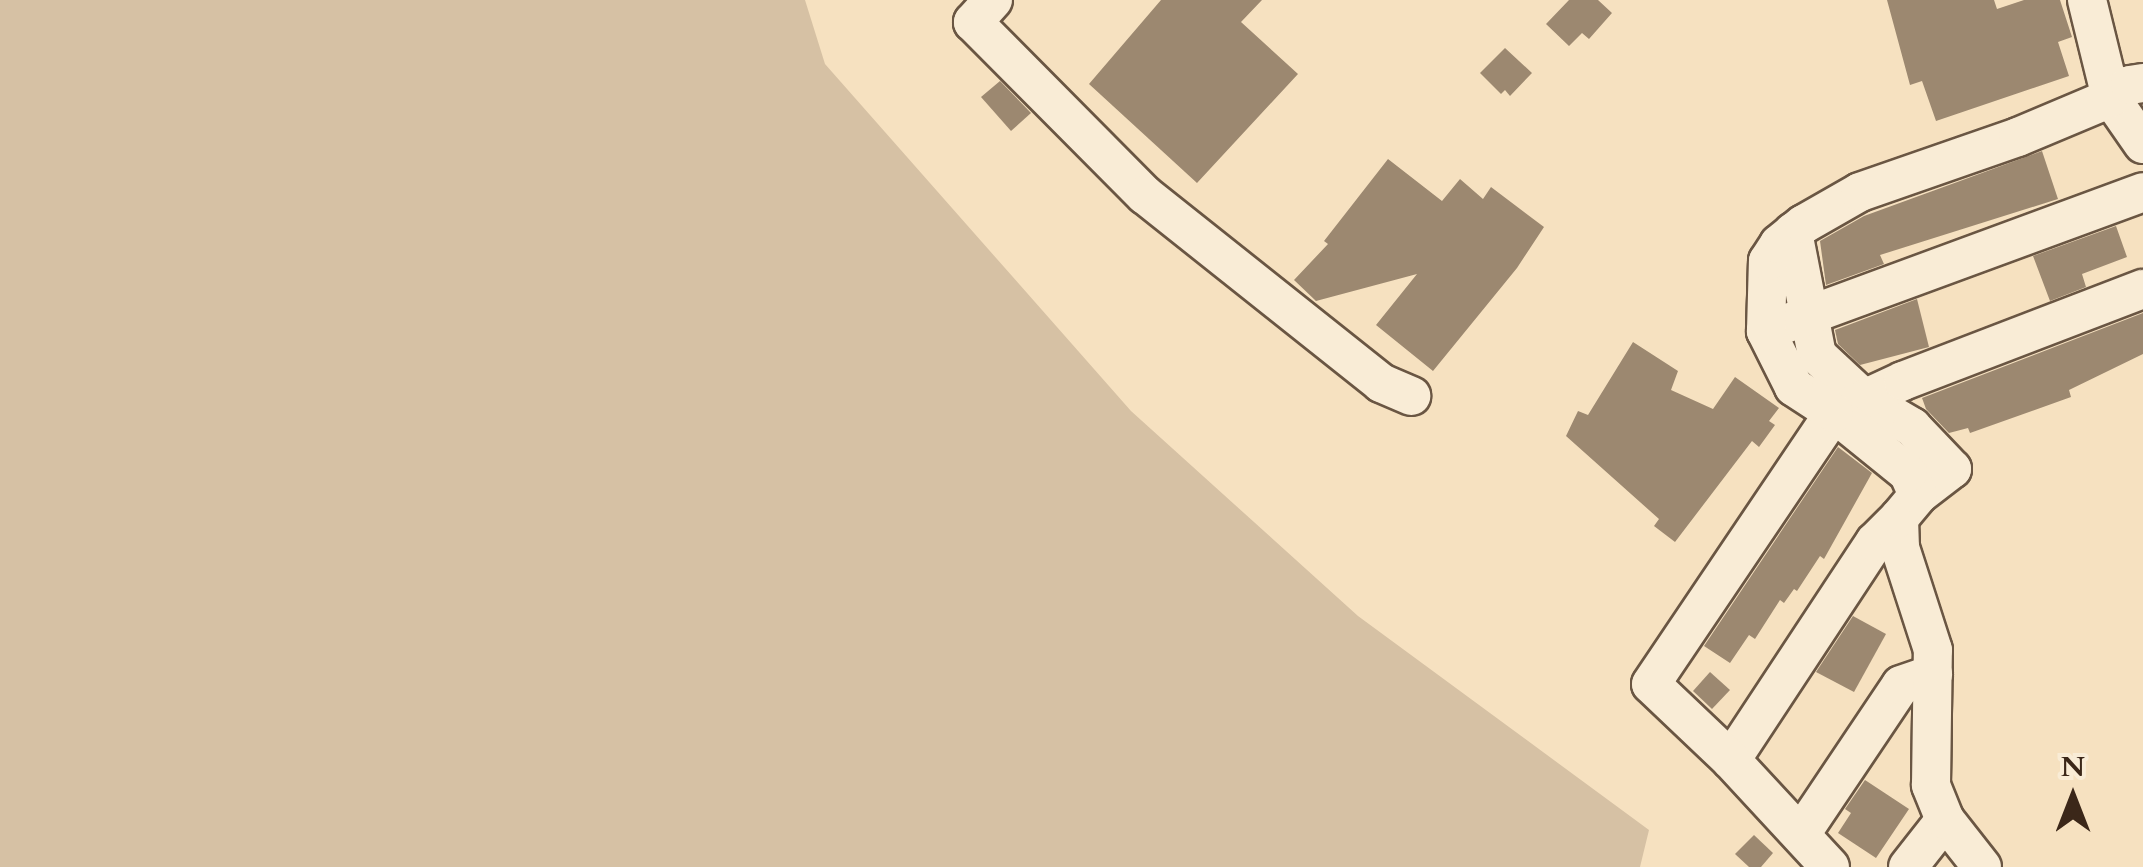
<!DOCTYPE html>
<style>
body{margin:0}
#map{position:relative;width:2143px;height:867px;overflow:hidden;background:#f6e1c0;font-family:Cardo,serif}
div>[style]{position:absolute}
.green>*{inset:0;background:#d6c1a4}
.building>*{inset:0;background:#9c8870}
.roads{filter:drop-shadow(2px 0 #6a5643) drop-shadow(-2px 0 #6a5643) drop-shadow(0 2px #6a5643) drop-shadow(0 -2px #6a5643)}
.minor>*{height:38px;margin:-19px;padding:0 19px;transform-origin:19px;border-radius:19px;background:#f9ecd6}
span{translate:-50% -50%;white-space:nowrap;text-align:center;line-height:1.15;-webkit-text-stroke:8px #f9ecd6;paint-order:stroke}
.north{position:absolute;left:2023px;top:747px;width:100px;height:100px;-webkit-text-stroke:8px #f9ecd6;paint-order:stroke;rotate:0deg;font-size:28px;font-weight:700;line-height:40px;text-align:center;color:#3b2719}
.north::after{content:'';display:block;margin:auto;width:35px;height:45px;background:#3b2719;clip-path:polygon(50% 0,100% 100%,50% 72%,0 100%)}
</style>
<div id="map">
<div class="green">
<i style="clip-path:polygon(0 0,805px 0,825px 64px,1131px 411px,1358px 616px,1649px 830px,1640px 867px,0 867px)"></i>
</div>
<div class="building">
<i style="clip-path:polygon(1161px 0,1262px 0,1241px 22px,1298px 74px,1197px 183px,1089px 84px)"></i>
<i style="clip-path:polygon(1569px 0,1598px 0,1612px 13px,1589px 39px,1582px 33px,1569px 46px,1546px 24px)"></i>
<i style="clip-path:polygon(1887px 0,1994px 0,1997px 9px,2024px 0,2060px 0,2072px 37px,2058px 42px,2069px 76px,1936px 121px,1922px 81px,1910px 85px)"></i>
<i style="clip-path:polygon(1505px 48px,1532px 73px,1510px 96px,1505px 90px,1501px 94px,1480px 73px)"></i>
<i style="clip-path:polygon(1000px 81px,1031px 113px,1011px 131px,981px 97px)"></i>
<i style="clip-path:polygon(2042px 151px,2058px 199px,1880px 255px,1884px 264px,1826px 285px,1820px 241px,1864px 216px)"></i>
<i style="clip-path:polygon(1388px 159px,1442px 201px,1460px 179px,1483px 199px,1491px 187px,1544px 227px,1517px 268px,1433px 371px,1376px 325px,1417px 274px,1316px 301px,1294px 280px,1328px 244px,1324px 241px)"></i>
<i style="clip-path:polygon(2116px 226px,2127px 257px,2082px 274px,2086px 287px,2050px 301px,2033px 256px)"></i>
<i style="clip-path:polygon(1917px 299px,1929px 347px,1860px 365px,1838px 344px,1835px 330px)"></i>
<i style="clip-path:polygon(2143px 313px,2143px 354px,2069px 390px,2071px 397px,1970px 433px,1968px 428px,1949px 433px,1926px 409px,1922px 398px)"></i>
<i style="clip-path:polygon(1633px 342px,1678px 371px,1671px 390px,1713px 409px,1735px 377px,1779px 408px,1769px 421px,1775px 425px,1759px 447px,1752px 441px,1675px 542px,1654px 526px,1659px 519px,1566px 436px,1578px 411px,1588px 415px)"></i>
<i style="clip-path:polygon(1838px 447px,1872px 473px,1824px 559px,1820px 556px,1797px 591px,1794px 589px,1784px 603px,1780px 600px,1755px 639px,1749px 635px,1730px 663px,1704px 646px)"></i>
<i style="clip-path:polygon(1853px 616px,1886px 634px,1854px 692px,1816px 672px)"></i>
<i style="clip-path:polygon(1710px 672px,1730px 690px,1712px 709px,1693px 691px)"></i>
<i style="clip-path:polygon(1865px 780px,1909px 809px,1876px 858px,1838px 833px,1851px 813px,1845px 809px)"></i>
<i style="clip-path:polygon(1754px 835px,1773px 853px,1761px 867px,1749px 867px,1735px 854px)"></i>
</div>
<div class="roads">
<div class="minor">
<i style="left:993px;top:0;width:30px;rotate:132deg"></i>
<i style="left:973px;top:22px;width:244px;rotate:45.2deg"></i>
<i style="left:1145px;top:195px;width:302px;rotate:38.5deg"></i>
<i style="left:1381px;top:383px;width:33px;rotate:23deg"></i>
<i style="left:2087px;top:0;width:101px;rotate:76.2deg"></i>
<i style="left:2111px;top:98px;width:56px;rotate:55.2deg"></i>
<i style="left:1793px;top:232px;width:125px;rotate:79deg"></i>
<i style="left:1817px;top:355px;width:64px;rotate:43.1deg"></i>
<i style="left:1864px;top:399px;width:56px;rotate:30.3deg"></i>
<i style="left:1912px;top:427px;width:58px;rotate:46.4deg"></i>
<i style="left:1952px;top:469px;width:43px;rotate:142.6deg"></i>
<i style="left:1766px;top:331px;width:402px;rotate:-20.2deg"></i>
<i style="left:1731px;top:760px;width:261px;rotate:-56.6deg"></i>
<i style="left:1875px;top:542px;width:34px;rotate:-45deg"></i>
<i style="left:1801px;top:834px;width:179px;rotate:-56.1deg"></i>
<i style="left:1901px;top:685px;width:34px;rotate:-19deg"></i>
<i style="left:1830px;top:867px;width:146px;rotate:-132.8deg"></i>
<i style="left:1731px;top:760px;width:110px;rotate:-136.5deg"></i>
<i style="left:1651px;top:684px;width:327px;rotate:-56deg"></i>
<i style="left:1834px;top:413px;width:76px;rotate:-24.9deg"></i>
<i style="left:1903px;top:381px;width:257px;rotate:-21deg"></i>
<i style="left:1908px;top:867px;width:60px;rotate:-51.8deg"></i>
<i style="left:1982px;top:867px;width:60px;rotate:-128.2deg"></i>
<i style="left:1945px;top:820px;width:38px;rotate:-112deg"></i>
<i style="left:1931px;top:785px;width:135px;rotate:-89.2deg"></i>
<i style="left:1933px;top:650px;width:107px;rotate:-107.9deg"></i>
<i style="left:1900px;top:548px;width:30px;rotate:-92deg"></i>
<i style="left:1899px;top:518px;width:30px;rotate:-50deg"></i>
<i style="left:1918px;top:495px;width:24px;rotate:-114deg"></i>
<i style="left:1908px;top:473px;width:95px;rotate:-141deg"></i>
<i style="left:1834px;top:413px;width:48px;rotate:-147deg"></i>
<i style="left:1794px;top:387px;width:63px;rotate:-116.6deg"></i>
<i style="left:1766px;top:331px;width:70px;rotate:-88.4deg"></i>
<i style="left:1768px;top:261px;width:20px;rotate:-57deg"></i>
<i style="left:1779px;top:244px;width:32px;rotate:-39deg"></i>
<i style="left:1804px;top:224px;width:64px;rotate:-29.7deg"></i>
<i style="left:1860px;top:192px;width:167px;rotate:-19.2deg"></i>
<i style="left:2018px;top:137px;width:101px;rotate:-22.8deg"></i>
<i style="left:2111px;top:98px;width:23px;rotate:-34deg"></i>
<i style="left:2130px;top:85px;width:13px;rotate:-9deg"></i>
</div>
</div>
<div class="north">N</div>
</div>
